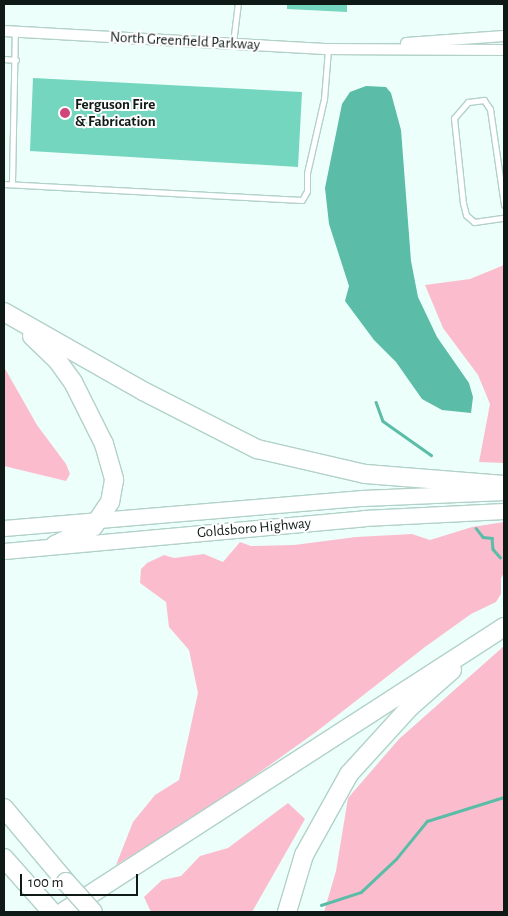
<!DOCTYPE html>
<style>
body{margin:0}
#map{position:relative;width:508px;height:916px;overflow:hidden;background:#ecfffa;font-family:"Alegreya Sans",sans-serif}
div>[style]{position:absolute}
.green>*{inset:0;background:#fbbdce}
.water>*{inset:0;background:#5bbca7}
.stream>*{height:2.5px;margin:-1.25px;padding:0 1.25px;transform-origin:1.25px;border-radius:1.25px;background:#5bbca7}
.building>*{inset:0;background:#75d6bf}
.roads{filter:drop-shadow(1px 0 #b2d1c9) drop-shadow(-1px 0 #b2d1c9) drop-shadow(0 1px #b2d1c9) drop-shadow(0 -1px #b2d1c9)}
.service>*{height:5px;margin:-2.5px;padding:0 2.5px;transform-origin:2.5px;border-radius:2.5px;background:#fff}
.minor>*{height:10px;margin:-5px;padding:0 5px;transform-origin:5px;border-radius:5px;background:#fff}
.primary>*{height:15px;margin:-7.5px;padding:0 7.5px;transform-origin:7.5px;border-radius:7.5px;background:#fff}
.motorway>*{height:18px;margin:-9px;padding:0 9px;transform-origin:9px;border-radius:9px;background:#fff}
.bridges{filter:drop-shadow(1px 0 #b2d1c9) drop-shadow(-1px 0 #b2d1c9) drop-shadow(0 1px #b2d1c9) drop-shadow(0 -1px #b2d1c9)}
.motorway-bridge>*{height:18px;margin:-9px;padding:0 9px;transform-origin:9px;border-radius:9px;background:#fff}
.dots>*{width:14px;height:14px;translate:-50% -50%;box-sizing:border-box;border:2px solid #fff;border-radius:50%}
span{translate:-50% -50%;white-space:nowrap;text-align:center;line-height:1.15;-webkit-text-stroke:4px #fff;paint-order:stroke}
.street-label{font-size:15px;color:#0f1a17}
.poi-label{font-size:15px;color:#0f1a17;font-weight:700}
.left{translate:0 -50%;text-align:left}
.frame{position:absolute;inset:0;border:5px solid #0f1a17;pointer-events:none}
.scale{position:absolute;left:20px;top:874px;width:118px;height:22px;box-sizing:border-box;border:2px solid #0f1a17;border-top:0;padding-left:6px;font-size:15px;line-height:18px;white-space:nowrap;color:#0f1a17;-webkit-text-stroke:4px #fff;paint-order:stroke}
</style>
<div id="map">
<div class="green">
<i style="clip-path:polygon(504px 265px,504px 463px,479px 462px,490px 404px,478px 375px,443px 328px,425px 285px,470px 279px)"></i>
<i style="clip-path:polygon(4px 367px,37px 425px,66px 464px,70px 474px,66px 481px,4px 466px)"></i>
<i style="clip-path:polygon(504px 522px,504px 573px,501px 578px,501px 594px,496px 602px,471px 614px,425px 647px,316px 732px,204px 812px,116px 865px,133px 822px,155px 795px,179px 780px,198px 693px,189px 650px,169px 627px,166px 602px,140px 583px,141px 569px,147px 563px,164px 555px,174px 558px,204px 554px,223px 562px,240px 542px,251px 546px,294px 545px,356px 537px,412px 534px,430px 540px,472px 527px)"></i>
<i style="clip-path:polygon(504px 646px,504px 912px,324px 912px,336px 871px,348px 798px,399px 739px)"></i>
<i style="clip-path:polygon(288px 803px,305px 819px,252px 912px,152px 912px,150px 910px,144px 897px,162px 880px,181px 876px,200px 856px,228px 848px)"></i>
</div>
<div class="water">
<i style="clip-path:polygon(366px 86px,386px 87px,391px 93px,401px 130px,411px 261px,418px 297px,437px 337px,469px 383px,473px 397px,471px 413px,442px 410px,422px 399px,396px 362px,374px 340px,345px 301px,349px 286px,329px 224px,325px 188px,342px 104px,350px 92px)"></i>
</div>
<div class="stream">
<i style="left:376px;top:402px;width:20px;rotate:70deg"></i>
<i style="left:383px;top:421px;width:59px;rotate:35.3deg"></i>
<i style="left:476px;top:528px;width:11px;rotate:52deg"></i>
<i style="left:483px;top:537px;width:9px;rotate:6deg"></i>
<i style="left:492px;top:538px;width:11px;rotate:85deg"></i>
<i style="left:493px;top:549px;width:11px;rotate:49deg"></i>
<i style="left:321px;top:905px;width:42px;rotate:-18deg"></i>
<i style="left:361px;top:892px;width:48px;rotate:-43.3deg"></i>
<i style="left:396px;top:859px;width:49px;rotate:-50.8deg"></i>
<i style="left:427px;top:821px;width:81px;rotate:-17.3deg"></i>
</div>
<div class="building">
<i style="clip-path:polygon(287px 4px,347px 4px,347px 12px,287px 9px)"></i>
<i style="clip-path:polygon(33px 78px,302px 92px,298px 167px,30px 151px)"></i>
</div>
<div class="roads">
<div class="service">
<i style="left:233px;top:43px;width:39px;rotate:-83deg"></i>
<i style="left:4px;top:59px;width:12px;rotate:5deg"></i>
<i style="left:12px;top:182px;width:150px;rotate:-88.9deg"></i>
<i style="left:4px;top:184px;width:298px;rotate:3.1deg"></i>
<i style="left:302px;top:200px;width:10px;rotate:-61deg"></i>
<i style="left:307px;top:191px;width:18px;rotate:-90deg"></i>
<i style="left:307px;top:173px;width:76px;rotate:-77.1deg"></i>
<i style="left:324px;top:99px;width:50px;rotate:-85.4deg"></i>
<i style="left:504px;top:205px;width:97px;rotate:-98.3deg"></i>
<i style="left:490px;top:109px;width:11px;rotate:-124deg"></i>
<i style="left:484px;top:100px;width:16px;rotate:173deg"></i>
<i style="left:468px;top:102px;width:21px;rotate:131deg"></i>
<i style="left:454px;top:118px;width:85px;rotate:84deg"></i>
<i style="left:463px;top:203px;width:12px;rotate:76deg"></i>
<i style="left:466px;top:215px;width:11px;rotate:41deg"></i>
<i style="left:474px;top:222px;width:30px;rotate:-8deg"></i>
</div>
<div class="minor">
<i style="left:4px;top:31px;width:321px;rotate:3.2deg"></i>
<i style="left:324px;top:49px;width:180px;rotate:0.3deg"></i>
<i style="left:406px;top:43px;width:98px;rotate:-4.1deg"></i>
</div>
<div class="primary">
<i style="left:4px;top:528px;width:360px;rotate:-4.8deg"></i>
<i style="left:363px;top:498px;width:141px;rotate:-2.4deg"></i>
<i style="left:4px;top:551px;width:362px;rotate:-5.2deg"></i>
<i style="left:364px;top:518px;width:140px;rotate:-2.9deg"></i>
</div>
<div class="motorway">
<i style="left:4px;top:312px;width:160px;rotate:29.6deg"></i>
<i style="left:143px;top:391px;width:128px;rotate:27deg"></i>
<i style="left:257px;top:449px;width:111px;rotate:13deg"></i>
<i style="left:365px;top:474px;width:139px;rotate:4.5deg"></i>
<i style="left:32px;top:336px;width:35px;rotate:44deg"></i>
<i style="left:57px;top:360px;width:27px;rotate:54deg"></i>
<i style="left:73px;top:382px;width:69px;rotate:63.4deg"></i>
<i style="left:104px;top:444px;width:37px;rotate:74deg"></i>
<i style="left:114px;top:480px;width:22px;rotate:100deg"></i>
<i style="left:110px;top:502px;width:30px;rotate:124deg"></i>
<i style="left:93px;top:527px;width:42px;rotate:154.7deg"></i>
<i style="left:4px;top:808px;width:97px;rotate:50deg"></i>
<i style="left:4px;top:858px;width:72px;rotate:48.4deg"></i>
<i style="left:63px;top:912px;width:525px;rotate:-32.87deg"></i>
<i style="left:287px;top:912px;width:59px;rotate:-73.4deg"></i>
<i style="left:304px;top:855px;width:93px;rotate:-60.9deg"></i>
<i style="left:349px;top:774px;width:91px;rotate:-47.7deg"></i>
<i style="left:410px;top:707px;width:56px;rotate:-41.4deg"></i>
</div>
</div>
<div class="bridges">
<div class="motorway-bridge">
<i style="left:66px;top:882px;width:40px;rotate:48deg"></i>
</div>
</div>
<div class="dots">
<i style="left:65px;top:113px;background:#d0457a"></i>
</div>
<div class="street-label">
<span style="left:185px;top:41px;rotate:3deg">North Greenfield Parkway</span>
<span style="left:254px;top:528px;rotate:-5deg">Goldsboro Highway</span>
</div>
<div class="poi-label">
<span class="left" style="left:75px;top:113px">Ferguson Fire<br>&amp; Fabrication</span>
</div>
<div class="frame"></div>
<div class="scale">100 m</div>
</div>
